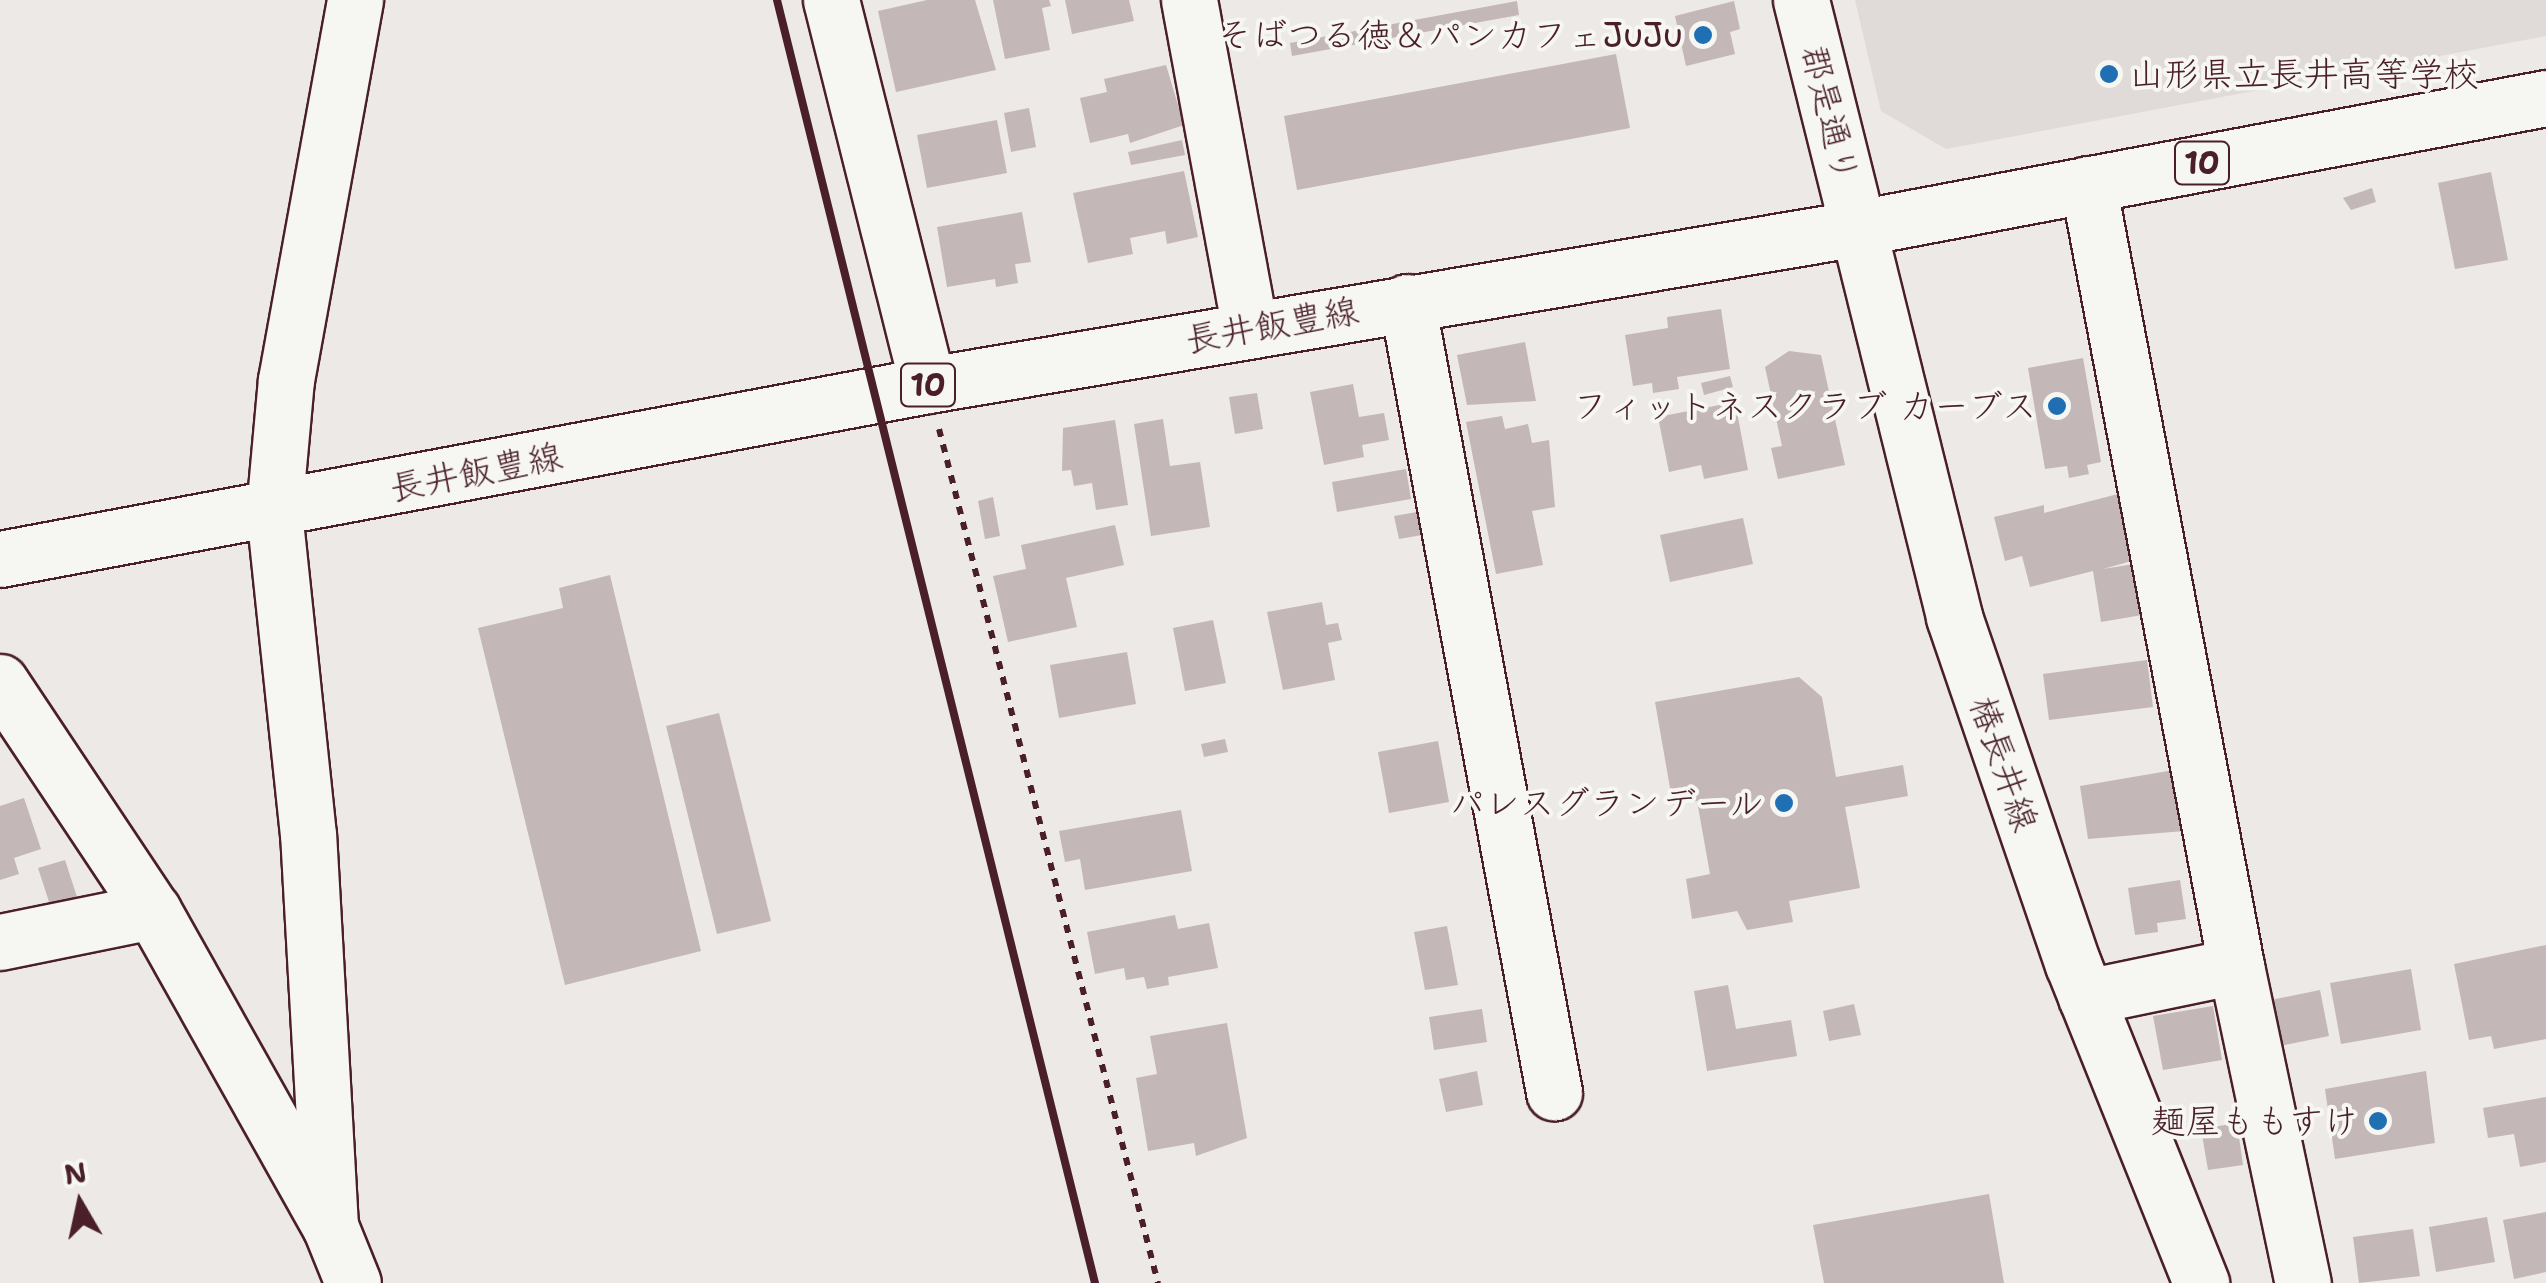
<!DOCTYPE html>
<meta charset="utf-8">
<style>
body{margin:0}
#map{position:relative;width:2546px;height:1283px;overflow:hidden;background:#ece9e6;font-family:"Shantell Sans","Klee One",sans-serif}
div>[style]{position:absolute}
.built>*{inset:0;background:#e0dad8}
.building>*{inset:0;background:#c4b7b7}
.path>*{height:6px;margin-top:-3px;transform-origin:0;background:repeating-linear-gradient(90deg,#4a1f2b 0 8px,transparent 0 16px)}
.roads{filter:drop-shadow(2px 0 #4a1f2b) drop-shadow(-2px 0 #4a1f2b) drop-shadow(0 2px #4a1f2b) drop-shadow(0 -2px #4a1f2b)}
.minor>*{height:55px;margin:-27.5px;padding:0 27.5px;transform-origin:27.5px;border-radius:27.5px;background:#f6f6f2}
.major>*{height:55px;margin:-27.5px;padding:0 27.5px;transform-origin:27.5px;border-radius:27.5px;background:#f6f6f2}
.rail>*{height:8px;margin:-4px;padding:0 4px;transform-origin:4px;border-radius:4px;background:#4a1f2b}
.dots>*{width:28px;height:28px;translate:-50% -50%;box-sizing:border-box;border:5px solid #f6f6f2;border-radius:50%}
span{translate:-50% -50%;white-space:nowrap;text-align:center;line-height:1.15;-webkit-text-stroke:8px #f6f6f2;paint-order:stroke}
.shield-label span{padding:2px 8px;background:#f6f6f2;border:2px solid;border-radius:8px;-webkit-text-stroke-width:0}
.shield-label{font-size:32px;color:#4a1f2b;font-weight:700}
.poi-label{font-size:35px;color:#4a1f2b}
.right{translate:-100% -50%;text-align:right}
.left{translate:0 -50%;text-align:left}
.street-label{font-size:35px;color:#4a1f2b}
.north{position:absolute;left:30px;top:1153px;width:100px;height:100px;-webkit-text-stroke:8px #f6f6f2;paint-order:stroke;rotate:351deg;font-size:28px;font-weight:700;line-height:40px;text-align:center;color:#4a1f2b}
.north::after{content:'';display:block;margin:auto;width:35px;height:45px;background:#4a1f2b;clip-path:polygon(50% 0,100% 100%,50% 72%,0 100%)}
</style>
<div id="map">
<div class="built">
<i style="clip-path:polygon(1855px 0,2546px 0,2546px 36px,1946px 149px,1881px 111px)"></i>
</div>
<div class="building">
<i style="clip-path:polygon(927px 0,975px 0,996px 70px,896px 92px,878px 11px)"></i>
<i style="clip-path:polygon(993px 0,1049px 0,1051px 6px,1042px 8px,1050px 50px,1005px 59px)"></i>
<i style="clip-path:polygon(1065px 0,1129px 0,1134px 21px,1072px 34px)"></i>
<i style="clip-path:polygon(1517px 1px,1519px 15px,1292px 56px,1290px 43px)"></i>
<i style="clip-path:polygon(1734px 1px,1740px 29px,1730px 32px,1735px 54px,1686px 66px,1675px 16px)"></i>
<i style="clip-path:polygon(1616px 54px,1630px 128px,1297px 190px,1284px 116px)"></i>
<i style="clip-path:polygon(1166px 65px,1184px 125px,1130px 143px,1128px 134px,1090px 143px,1080px 98px,1107px 92px,1104px 79px)"></i>
<i style="clip-path:polygon(1029px 108px,1036px 147px,1011px 152px,1004px 113px)"></i>
<i style="clip-path:polygon(997px 120px,1007px 173px,927px 188px,917px 135px)"></i>
<i style="clip-path:polygon(1182px 140px,1185px 155px,1131px 165px,1128px 152px)"></i>
<i style="clip-path:polygon(1184px 171px,1198px 237px,1167px 244px,1165px 231px,1130px 238px,1133px 254px,1088px 263px,1073px 193px)"></i>
<i style="clip-path:polygon(2491px 172px,2508px 260px,2455px 269px,2438px 183px)"></i>
<i style="clip-path:polygon(2372px 188px,2376px 202px,2351px 210px,2343px 198px)"></i>
<i style="clip-path:polygon(1022px 212px,1031px 262px,1015px 264px,1018px 283px,996px 287px,995px 279px,947px 287px,937px 227px)"></i>
<i style="clip-path:polygon(1721px 309px,1730px 369px,1677px 377px,1679px 389px,1653px 393px,1652px 383px,1633px 386px,1625px 335px,1668px 328px,1667px 317px)"></i>
<i style="clip-path:polygon(1525px 342px,1536px 401px,1467px 405px,1457px 355px)"></i>
<i style="clip-path:polygon(1789px 351px,1821px 355px,1845px 465px,1778px 479px,1771px 448px,1782px 446px,1765px 367px)"></i>
<i style="clip-path:polygon(2083px 358px,2101px 462px,2087px 465px,2089px 474px,2069px 478px,2067px 466px,2045px 469px,2028px 368px)"></i>
<i style="clip-path:polygon(1730px 376px,1733px 387px,1704px 395px,1701px 383px)"></i>
<i style="clip-path:polygon(1353px 384px,1359px 417px,1384px 413px,1389px 440px,1362px 445px,1364px 457px,1324px 465px,1310px 392px)"></i>
<i style="clip-path:polygon(1257px 393px,1263px 429px,1235px 434px,1229px 397px)"></i>
<i style="clip-path:polygon(1735px 402px,1748px 470px,1704px 479px,1701px 465px,1669px 472px,1658px 417px)"></i>
<i style="clip-path:polygon(1502px 416px,1505px 429px,1528px 424px,1532px 443px,1549px 440px,1555px 507px,1532px 511px,1543px 565px,1496px 574px,1466px 422px)"></i>
<i style="clip-path:polygon(1163px 419px,1170px 466px,1200px 462px,1210px 527px,1151px 536px,1134px 424px)"></i>
<i style="clip-path:polygon(1115px 420px,1128px 505px,1096px 510px,1092px 483px,1074px 486px,1071px 470px,1062px 471px,1063px 428px)"></i>
<i style="clip-path:polygon(1406px 469px,1411px 499px,1337px 512px,1332px 482px)"></i>
<i style="clip-path:polygon(2118px 494px,2135px 560px,2103px 569px,2134px 564px,2142px 615px,2101px 622px,2093px 571px,2030px 587px,2022px 556px,2005px 561px,1994px 517px,2044px 505px,2044px 513px)"></i>
<i style="clip-path:polygon(993px 497px,1000px 536px,985px 539px,978px 501px)"></i>
<i style="clip-path:polygon(1417px 512px,1422px 535px,1399px 539px,1394px 516px)"></i>
<i style="clip-path:polygon(1743px 518px,1753px 564px,1670px 582px,1660px 535px)"></i>
<i style="clip-path:polygon(1115px 525px,1124px 565px,1066px 578px,1077px 627px,1008px 642px,993px 576px,1026px 569px,1021px 545px)"></i>
<i style="clip-path:polygon(610px 575px,701px 951px,565px 985px,478px 628px,563px 608px,559px 588px)"></i>
<i style="clip-path:polygon(1322px 602px,1326px 625px,1338px 623px,1342px 640px,1328px 643px,1335px 680px,1283px 690px,1267px 612px)"></i>
<i style="clip-path:polygon(1213px 620px,1226px 683px,1185px 691px,1173px 628px)"></i>
<i style="clip-path:polygon(1127px 652px,1136px 704px,1059px 718px,1050px 665px)"></i>
<i style="clip-path:polygon(2147px 660px,2153px 707px,2049px 720px,2043px 674px)"></i>
<i style="clip-path:polygon(1799px 677px,1822px 697px,1836px 777px,1903px 765px,1908px 796px,1845px 807px,1860px 888px,1789px 901px,1793px 922px,1747px 930px,1737px 911px,1692px 919px,1686px 879px,1710px 874px,1697px 801px,1673px 805px,1655px 702px)"></i>
<i style="clip-path:polygon(719px 713px,771px 921px,717px 934px,666px 726px)"></i>
<i style="clip-path:polygon(1225px 739px,1228px 752px,1204px 757px,1201px 744px)"></i>
<i style="clip-path:polygon(1438px 741px,1449px 802px,1389px 813px,1378px 752px)"></i>
<i style="clip-path:polygon(2174px 770px,2184px 831px,2088px 839px,2080px 786px)"></i>
<i style="clip-path:polygon(24px 798px,41px 849px,14px 858px,19px 874px,0 880px,0 806px)"></i>
<i style="clip-path:polygon(1181px 810px,1192px 871px,1085px 890px,1080px 859px,1065px 862px,1059px 831px)"></i>
<i style="clip-path:polygon(65px 860px,78px 900px,51px 908px,38px 868px)"></i>
<i style="clip-path:polygon(2180px 880px,2186px 919px,2157px 923px,2158px 932px,2135px 935px,2128px 888px)"></i>
<i style="clip-path:polygon(1175px 915px,1178px 929px,1209px 923px,1218px 968px,1168px 977px,1169px 985px,1147px 989px,1144px 977px,1126px 980px,1124px 968px,1095px 974px,1087px 932px)"></i>
<i style="clip-path:polygon(1447px 926px,1458px 985px,1425px 990px,1414px 932px)"></i>
<i style="clip-path:polygon(2546px 945px,2546px 1039px,2494px 1049px,2491px 1036px,2469px 1040px,2454px 964px)"></i>
<i style="clip-path:polygon(2411px 969px,2421px 1030px,2341px 1044px,2330px 983px)"></i>
<i style="clip-path:polygon(1728px 985px,1736px 1029px,1791px 1020px,1797px 1056px,1707px 1071px,1694px 991px)"></i>
<i style="clip-path:polygon(2320px 990px,2329px 1036px,2280px 1046px,2271px 1000px)"></i>
<i style="clip-path:polygon(1854px 1004px,1861px 1035px,1829px 1041px,1823px 1011px)"></i>
<i style="clip-path:polygon(2213px 1006px,2222px 1060px,2163px 1070px,2153px 1016px)"></i>
<i style="clip-path:polygon(1482px 1009px,1487px 1042px,1434px 1050px,1429px 1017px)"></i>
<i style="clip-path:polygon(1227px 1023px,1247px 1138px,1196px 1156px,1194px 1143px,1148px 1151px,1136px 1078px,1157px 1074px,1150px 1036px)"></i>
<i style="clip-path:polygon(1477px 1071px,1483px 1105px,1446px 1112px,1439px 1079px)"></i>
<i style="clip-path:polygon(2426px 1071px,2435px 1143px,2335px 1159px,2325px 1089px)"></i>
<i style="clip-path:polygon(2546px 1097px,2546px 1162px,2520px 1167px,2514px 1134px,2488px 1138px,2483px 1108px)"></i>
<i style="clip-path:polygon(2237px 1123px,2243px 1165px,2208px 1170px,2201px 1129px)"></i>
<i style="clip-path:polygon(1989px 1194px,2004px 1283px,1824px 1283px,1813px 1225px)"></i>
<i style="clip-path:polygon(2546px 1212px,2546px 1272px,2514px 1279px,2503px 1220px)"></i>
<i style="clip-path:polygon(2487px 1217px,2495px 1262px,2436px 1272px,2429px 1227px)"></i>
<i style="clip-path:polygon(2413px 1229px,2420px 1276px,2359px 1283px,2353px 1237px)"></i>
</div>
<div class="path">
<i style="left:939px;top:429px;width:882px;rotate:75.62deg"></i>
</div>
<div class="roads">
<div class="minor">
<i style="left:831px;top:0;width:397px;rotate:75.9deg"></i>
<i style="left:1189px;top:0;width:334px;rotate:79.5deg"></i>
<i style="left:1801px;top:0;width:235px;rotate:76deg"></i>
<i style="left:2088px;top:184px;width:796px;rotate:79.28deg"></i>
<i style="left:2236px;top:966px;width:324px;rotate:78.1deg"></i>
<i style="left:1407px;top:302px;width:804px;rotate:79.46deg"></i>
<i style="left:0;top:682px;width:275px;rotate:56.3deg"></i>
<i style="left:153px;top:911px;width:361px;rotate:60.7deg"></i>
<i style="left:330px;top:1226px;width:61px;rotate:68deg"></i>
<i style="left:0;top:942px;width:156px;rotate:-11.5deg"></i>
<i style="left:2086px;top:997px;width:153px;rotate:-11.7deg"></i>
<i style="left:330px;top:1226px;width:392px;rotate:-93.2deg"></i>
<i style="left:308px;top:835px;width:326px;rotate:-96deg"></i>
<i style="left:274px;top:511px;width:132px;rotate:-84.8deg"></i>
<i style="left:286px;top:380px;width:386px;rotate:-79.7deg"></i>
</div>
<div class="major">
<i style="left:1858px;top:228px;width:401px;rotate:76.1deg"></i>
<i style="left:1954px;top:617px;width:367px;rotate:71.1deg"></i>
<i style="left:2073px;top:964px;width:344px;rotate:68.1deg"></i>
<i style="left:0;top:559px;width:944px;rotate:-10.62deg"></i>
<i style="left:928px;top:385px;width:943px;rotate:-9.58deg"></i>
<i style="left:1858px;top:228px;width:700px;rotate:-10.7deg"></i>
</div>
</div>
<div class="rail">
<i style="left:777px;top:0;width:1322px;rotate:76.08deg"></i>
</div>
<div class="dots">
<i style="left:1703px;top:35px;background:#1f6fb2"></i>
<i style="left:2109px;top:74px;background:#1f6fb2"></i>
<i style="left:2057px;top:406px;background:#1f6fb2"></i>
<i style="left:1784px;top:803px;background:#1f6fb2"></i>
<i style="left:2378px;top:1121px;background:#1f6fb2"></i>
</div>
<div class="shield-label">
<span style="left:2202px;top:163px">10</span>
<span style="left:928px;top:385px">10</span>
</div>
<div class="poi-label">
<span class="right" style="left:1683px;top:35px">そばつる徳＆パンカフェJuJu</span>
<span class="left" style="left:2129px;top:74px">山形県立長井高等学校</span>
<span class="right" style="left:2037px;top:406px">フィットネスクラブ カーブス</span>
<span class="right" style="left:1764px;top:803px">パレスグランデール</span>
<span class="right" style="left:2358px;top:1121px">麺屋ももすけ</span>
</div>
<div class="street-label">
<span style="left:1830px;top:114px;rotate:76deg">郡是通り</span>
<span style="left:1272px;top:325px;rotate:-10deg">長井飯豊線</span>
<span style="left:476px;top:472px;rotate:-11deg">長井飯豊線</span>
<span style="left:2004px;top:764px;rotate:71deg">椿長井線</span>
</div>
<div class="north">N</div>
</div>
